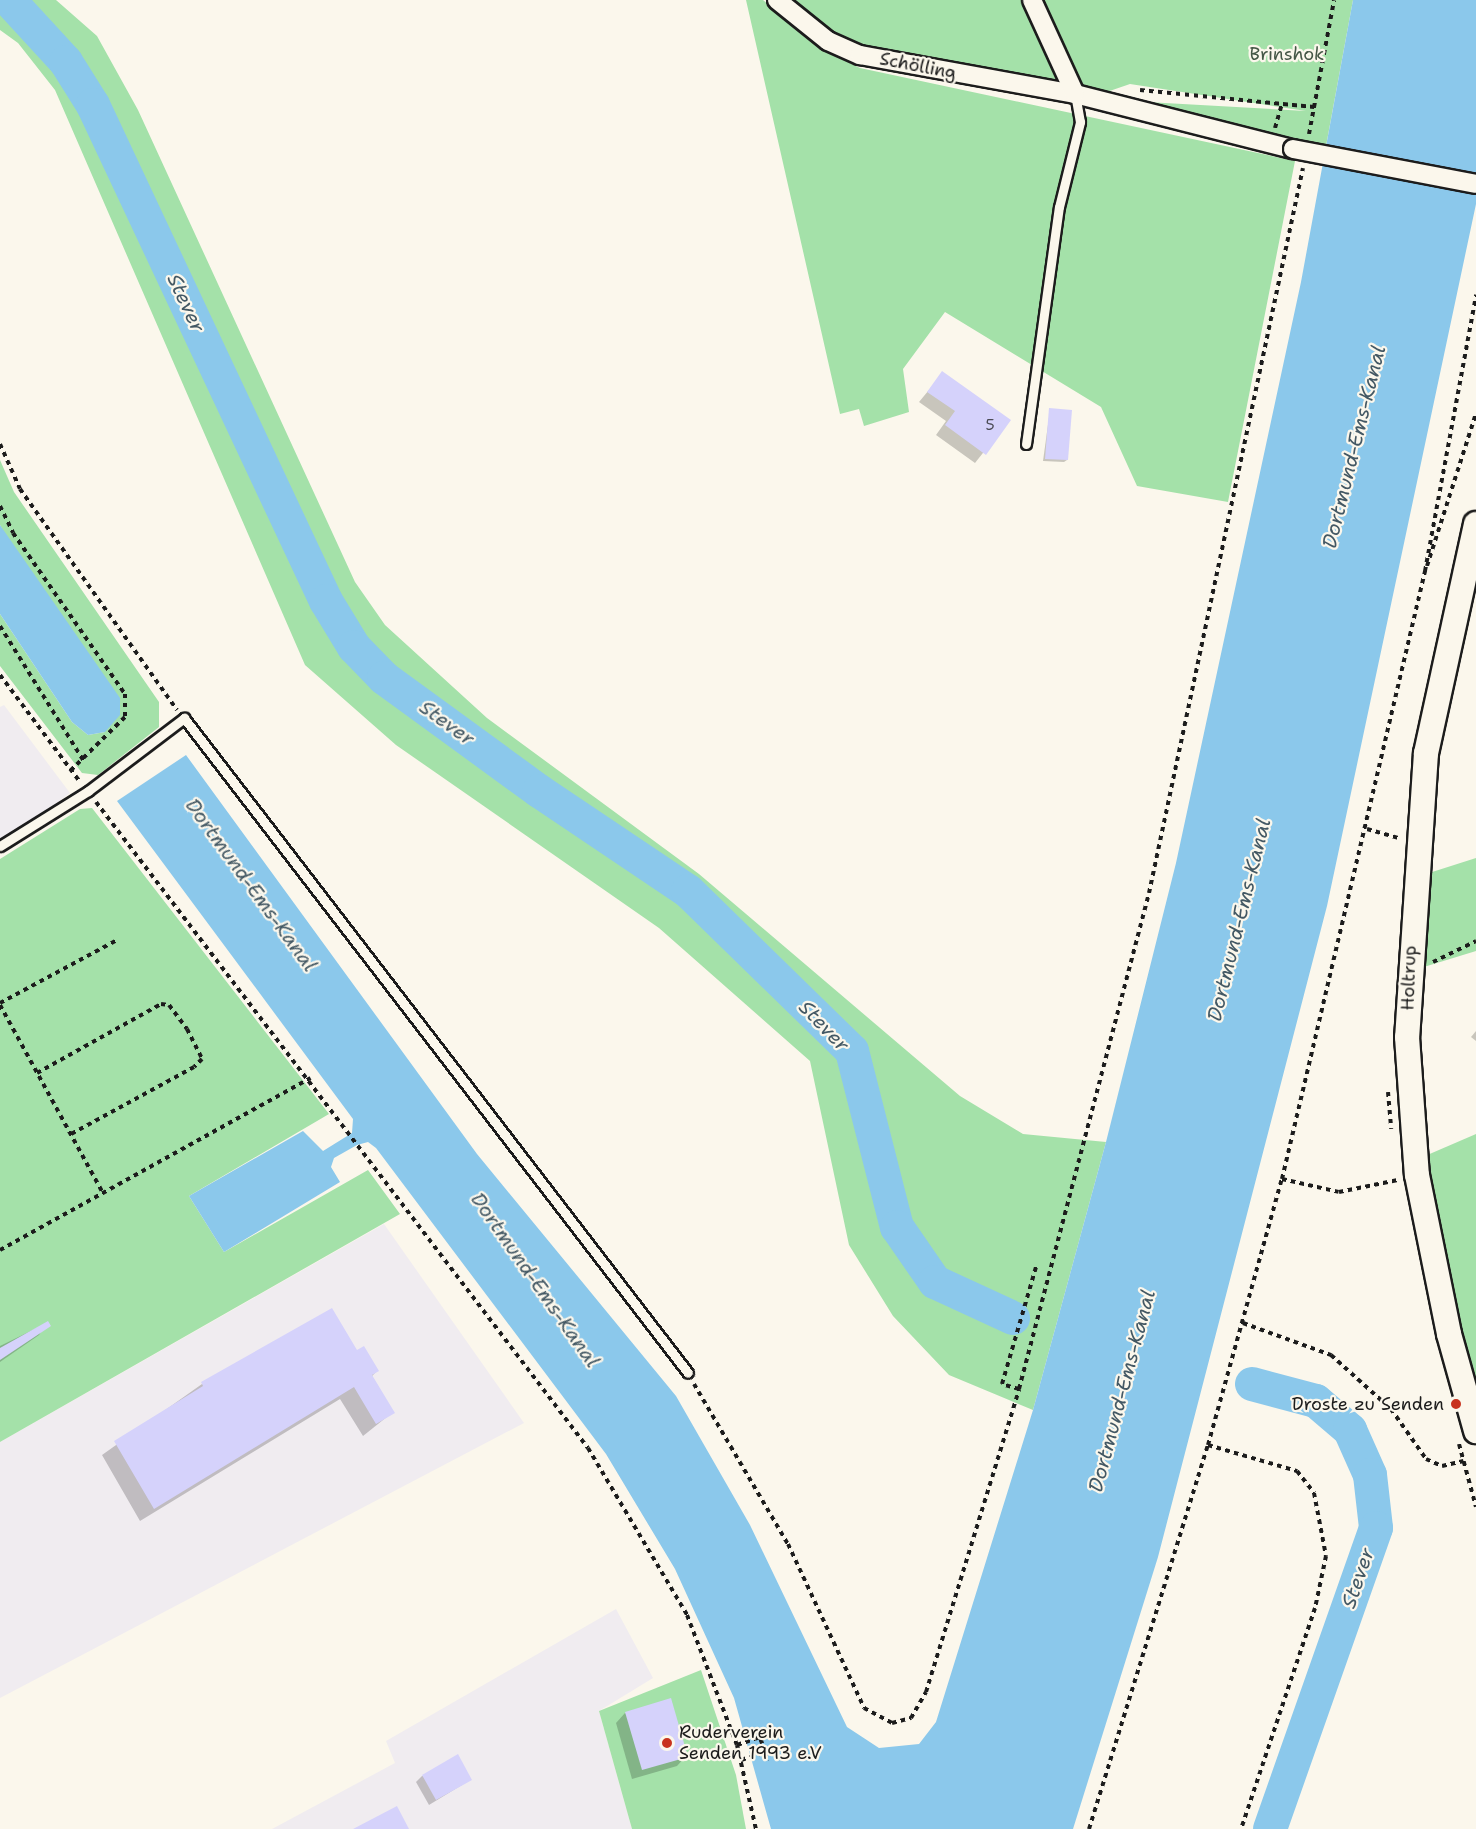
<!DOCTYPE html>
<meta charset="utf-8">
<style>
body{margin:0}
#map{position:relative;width:1476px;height:1829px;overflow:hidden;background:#fbf7ec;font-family:"Shantell Sans",sans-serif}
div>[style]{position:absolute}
.built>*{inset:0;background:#f0ecf0}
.green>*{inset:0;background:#a4e1a9}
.water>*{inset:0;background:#8bc8eb}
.shadow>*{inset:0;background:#0003}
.river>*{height:34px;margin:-17px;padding:0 17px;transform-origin:17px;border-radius:17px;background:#8bc8eb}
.building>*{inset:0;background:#d5d2fb}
.path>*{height:4px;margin-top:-2px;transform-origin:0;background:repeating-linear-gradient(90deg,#1c1c1c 0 4.5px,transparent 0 9px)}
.roads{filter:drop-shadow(2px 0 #1c1c1c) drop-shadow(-2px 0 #1c1c1c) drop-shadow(0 2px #1c1c1c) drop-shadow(0 -2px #1c1c1c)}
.lane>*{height:9px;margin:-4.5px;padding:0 4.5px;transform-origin:4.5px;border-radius:4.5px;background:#fbf7ec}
.street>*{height:18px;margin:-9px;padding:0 9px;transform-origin:9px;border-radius:9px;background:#fbf7ec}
.secondary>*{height:24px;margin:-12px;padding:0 12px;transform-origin:12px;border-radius:12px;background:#fbf7ec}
.bridges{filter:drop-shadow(2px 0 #1c1c1c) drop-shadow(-2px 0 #1c1c1c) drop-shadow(0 2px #1c1c1c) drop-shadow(0 -2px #1c1c1c)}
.street-bridge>*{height:18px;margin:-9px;padding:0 9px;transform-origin:9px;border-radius:9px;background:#fbf7ec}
.dots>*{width:16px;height:16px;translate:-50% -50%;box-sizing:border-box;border:3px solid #fbf7ec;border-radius:50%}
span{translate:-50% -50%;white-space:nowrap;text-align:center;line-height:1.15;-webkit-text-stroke:4.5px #fbf7ec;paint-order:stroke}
.number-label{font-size:15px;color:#4a4a54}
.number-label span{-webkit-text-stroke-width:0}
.park-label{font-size:18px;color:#455746}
.street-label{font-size:18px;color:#1c1c1c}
.poi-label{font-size:18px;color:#1c1c1c}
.right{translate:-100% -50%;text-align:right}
.left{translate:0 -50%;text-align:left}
.water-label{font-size:20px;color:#435864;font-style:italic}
</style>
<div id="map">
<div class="built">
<i style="clip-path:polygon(4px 705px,70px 793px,0 846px,0 707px)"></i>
<i style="clip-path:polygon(384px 1224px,524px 1423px,0 1698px,0 1442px)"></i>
<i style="clip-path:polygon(616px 1609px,653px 1678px,599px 1711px,632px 1829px,272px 1829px,395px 1763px,386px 1741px)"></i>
</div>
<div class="green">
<i style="clip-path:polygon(0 0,56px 0,97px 36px,138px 110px,355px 582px,385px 625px,487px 718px,699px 874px,960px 1096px,1023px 1134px,1106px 1142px,1033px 1410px,949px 1375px,893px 1316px,849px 1245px,810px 1061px,659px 928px,396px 745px,305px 665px,55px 90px,18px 43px,0 30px)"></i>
<i style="clip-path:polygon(746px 0,763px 0,825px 51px,860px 68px,1295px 161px,1228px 502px,1137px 486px,1101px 407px,945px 312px,903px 369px,909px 412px,864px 426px,859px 409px,840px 414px)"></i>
<i style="clip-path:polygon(785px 0,1025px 0,1060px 71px,1059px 82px,1053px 90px,866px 53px,833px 37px)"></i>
<i style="clip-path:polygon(1043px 0,1353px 0,1326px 146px,1129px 101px,1306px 111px,1130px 84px,1095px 96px,1080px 81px)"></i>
<i style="clip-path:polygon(0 460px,14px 492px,159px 702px,159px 727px,98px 775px,82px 773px,0 666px,0 614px,72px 722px,88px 735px,105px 732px,0 525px)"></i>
<i style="clip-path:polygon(92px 808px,329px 1114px,189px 1196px,224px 1252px,368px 1170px,400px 1214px,0 1442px,0 859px,80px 809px)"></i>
<i style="clip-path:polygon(1476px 858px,1476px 951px,1414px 970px,1429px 873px)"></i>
<i style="clip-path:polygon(1476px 1134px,1476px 1387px,1418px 1159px)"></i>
<i style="clip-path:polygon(701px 1670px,736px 1775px,746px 1829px,632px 1829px,599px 1711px)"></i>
</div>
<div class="water">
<i style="clip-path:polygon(1353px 0,1476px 0,1476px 204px,1327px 906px,1158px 1557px,1073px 1829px,771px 1829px,734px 1698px,675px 1569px,606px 1454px,376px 1148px,368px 1142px,357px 1145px,334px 1158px,331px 1167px,340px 1182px,224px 1252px,189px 1196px,303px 1131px,323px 1151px,352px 1133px,353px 1119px,117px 801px,186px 755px,477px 1154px,676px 1396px,750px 1525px,847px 1727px,879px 1748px,919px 1744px,936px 1722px,1033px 1410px,1106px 1142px,1176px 863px,1301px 282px)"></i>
<i style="clip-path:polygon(0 525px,120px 698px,120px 715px,105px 732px,88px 735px,72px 722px,0 614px)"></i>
</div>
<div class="shadow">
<i style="clip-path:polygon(943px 373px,1009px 420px,975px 463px,936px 435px,946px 421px,919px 402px)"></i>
<i style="clip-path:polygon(1050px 410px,1067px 460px,1064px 462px,1043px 461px)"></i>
<i style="clip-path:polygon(1476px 1031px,1476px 1041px,1471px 1037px)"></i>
<i style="clip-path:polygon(47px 1323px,39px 1335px,0 1362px,0 1346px)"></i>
<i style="clip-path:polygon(357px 1352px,377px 1371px,372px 1376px,393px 1412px,363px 1436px,340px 1399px,140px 1521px,102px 1455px,202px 1384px)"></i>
<i style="clip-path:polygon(625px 1713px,686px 1756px,677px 1766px,632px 1779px,616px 1723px)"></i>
<i style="clip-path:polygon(422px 1776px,470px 1780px,429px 1805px,416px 1782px)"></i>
</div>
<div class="river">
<i style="left:9px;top:0;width:84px;rotate:47.4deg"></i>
<i style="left:66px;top:62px;width:51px;rotate:57.9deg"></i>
<i style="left:93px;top:105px;width:548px;rotate:64.84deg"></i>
<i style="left:326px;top:601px;width:54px;rotate:58.7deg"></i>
<i style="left:354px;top:647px;width:43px;rotate:45.9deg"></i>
<i style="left:384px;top:678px;width:192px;rotate:36.1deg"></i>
<i style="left:539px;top:791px;width:179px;rotate:33.9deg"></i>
<i style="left:688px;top:891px;width:229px;rotate:44.3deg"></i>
<i style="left:852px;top:1051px;width:182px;rotate:75.7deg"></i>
<i style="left:897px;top:1227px;width:67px;rotate:55.4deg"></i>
<i style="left:935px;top:1282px;width:86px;rotate:24.8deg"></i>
<i style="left:1252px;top:1384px;width:66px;rotate:14.9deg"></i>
<i style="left:1316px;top:1401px;width:45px;rotate:40.5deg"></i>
<i style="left:1350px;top:1430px;width:49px;rotate:66deg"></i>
<i style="left:1370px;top:1475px;width:53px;rotate:83.5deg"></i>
<i style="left:1376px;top:1528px;width:319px;rotate:109.4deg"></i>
</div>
<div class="building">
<i style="clip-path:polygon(942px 371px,1011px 420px,986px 455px,945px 425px,955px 411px,927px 392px)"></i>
<i style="clip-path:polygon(1049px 408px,1072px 410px,1068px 460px,1045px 459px)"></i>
<i style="clip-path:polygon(332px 1308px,357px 1350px,364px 1346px,379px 1371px,372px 1375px,395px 1413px,376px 1424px,354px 1387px,154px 1509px,114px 1441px,203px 1386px,201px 1382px)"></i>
<i style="clip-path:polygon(48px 1321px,51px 1326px,0 1360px,0 1348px)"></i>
<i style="clip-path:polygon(671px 1698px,688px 1757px,642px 1770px,625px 1712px)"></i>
<i style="clip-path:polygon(458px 1754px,472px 1780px,436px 1800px,422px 1775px)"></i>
<i style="clip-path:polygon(397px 1806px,409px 1829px,353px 1829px)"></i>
</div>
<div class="path">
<i style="left:1140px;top:90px;width:175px;rotate:5.6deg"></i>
<i style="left:1275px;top:128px;width:26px;rotate:-74deg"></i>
<i style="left:1309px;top:134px;width:136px;rotate:-79.4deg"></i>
<i style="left:0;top:444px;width:49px;rotate:66deg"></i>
<i style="left:20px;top:489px;width:271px;rotate:54.6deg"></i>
<i style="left:0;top:506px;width:30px;rotate:64deg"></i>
<i style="left:13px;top:533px;width:196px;rotate:55.2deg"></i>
<i style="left:125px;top:694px;width:23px;rotate:90deg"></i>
<i style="left:125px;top:717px;width:76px;rotate:135.5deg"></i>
<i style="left:1427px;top:566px;width:161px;rotate:-72.2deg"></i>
<i style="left:0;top:626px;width:158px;rotate:58.2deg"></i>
<i style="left:0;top:675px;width:134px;rotate:53.2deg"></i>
<i style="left:96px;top:802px;width:812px;rotate:52.71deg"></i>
<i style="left:588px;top:1448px;width:194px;rotate:59.3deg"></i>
<i style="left:687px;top:1615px;width:139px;rotate:69deg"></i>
<i style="left:737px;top:1745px;width:86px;rotate:77.3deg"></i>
<i style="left:1367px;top:829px;width:35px;rotate:16deg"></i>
<i style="left:1433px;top:962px;width:48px;rotate:-26deg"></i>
<i style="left:0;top:1003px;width:133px;rotate:-28.3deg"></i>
<i style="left:0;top:1005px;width:214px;rotate:61.3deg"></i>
<i style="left:37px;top:1073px;width:142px;rotate:-29.1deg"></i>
<i style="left:161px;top:1004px;width:8px;rotate:7deg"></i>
<i style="left:169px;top:1005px;width:30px;rotate:53deg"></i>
<i style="left:187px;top:1029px;width:34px;rotate:63deg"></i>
<i style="left:202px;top:1059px;width:11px;rotate:135deg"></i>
<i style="left:194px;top:1067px;width:140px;rotate:151.4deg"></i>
<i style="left:1388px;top:1092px;width:37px;rotate:85deg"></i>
<i style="left:1282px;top:1179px;width:58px;rotate:12.8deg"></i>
<i style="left:1339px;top:1192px;width:60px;rotate:-11.5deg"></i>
<i style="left:0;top:1250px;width:355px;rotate:-29deg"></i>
<i style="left:1243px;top:1323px;width:94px;rotate:20deg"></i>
<i style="left:1331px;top:1355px;width:81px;rotate:42deg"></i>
<i style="left:1391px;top:1409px;width:61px;rotate:55deg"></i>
<i style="left:1426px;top:1459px;width:17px;rotate:24deg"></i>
<i style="left:1442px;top:1466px;width:22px;rotate:-13deg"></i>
<i style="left:694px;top:1384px;width:186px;rotate:59.6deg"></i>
<i style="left:788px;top:1544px;width:181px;rotate:65.1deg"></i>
<i style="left:864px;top:1708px;width:32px;rotate:28deg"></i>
<i style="left:892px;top:1723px;width:20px;rotate:-15deg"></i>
<i style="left:911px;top:1718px;width:30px;rotate:-60deg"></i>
<i style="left:926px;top:1692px;width:317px;rotate:-72.9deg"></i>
<i style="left:1019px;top:1389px;width:513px;rotate:-75.31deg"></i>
<i style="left:1149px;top:893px;width:741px;rotate:-78.01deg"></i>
<i style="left:1019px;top:1389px;width:18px;rotate:-164deg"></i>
<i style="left:1002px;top:1384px;width:122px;rotate:-73.8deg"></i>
<i style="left:1459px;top:1444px;width:65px;rotate:74.9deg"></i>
<i style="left:1208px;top:1445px;width:93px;rotate:16.3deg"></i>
<i style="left:1297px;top:1471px;width:28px;rotate:52deg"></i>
<i style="left:1314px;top:1493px;width:64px;rotate:79.2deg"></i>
<i style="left:1326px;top:1556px;width:53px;rotate:101.9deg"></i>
<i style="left:1315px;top:1608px;width:233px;rotate:108.5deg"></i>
<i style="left:737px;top:1745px;width:24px;rotate:-19deg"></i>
<i style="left:741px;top:1760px;width:25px;rotate:-18deg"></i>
<i style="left:765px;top:1752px;width:24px;rotate:-109deg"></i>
<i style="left:757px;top:1729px;width:9px;rotate:69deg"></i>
<i style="left:760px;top:1737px;width:16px;rotate:72deg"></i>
<i style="left:765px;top:1752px;width:9px;rotate:69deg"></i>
<i style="left:1089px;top:1829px;width:402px;rotate:-72.8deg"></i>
<i style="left:1208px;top:1445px;width:276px;rotate:-74.5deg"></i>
<i style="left:1282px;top:1179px;width:625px;rotate:-76.76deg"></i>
<i style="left:1425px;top:571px;width:281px;rotate:-79.5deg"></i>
</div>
<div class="roads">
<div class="lane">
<i style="left:1026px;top:444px;width:239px;rotate:-82.1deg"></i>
<i style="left:1059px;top:207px;width:88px;rotate:-76.1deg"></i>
<i style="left:1080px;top:122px;width:28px;rotate:-100deg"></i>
<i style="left:0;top:846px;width:104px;rotate:-32deg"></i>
<i style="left:88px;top:791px;width:121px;rotate:-37.2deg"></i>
<i style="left:184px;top:718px;width:826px;rotate:52.42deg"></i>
</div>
<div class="street">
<i style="left:777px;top:0;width:65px;rotate:38.8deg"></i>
<i style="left:828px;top:41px;width:35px;rotate:24deg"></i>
<i style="left:860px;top:55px;width:219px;rotate:10.3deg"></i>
<i style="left:1075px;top:94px;width:225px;rotate:14.2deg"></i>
<i style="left:1032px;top:0;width:103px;rotate:65.4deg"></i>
</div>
<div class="secondary">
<i style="left:1476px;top:524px;width:234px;rotate:102.3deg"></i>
<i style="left:1426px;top:753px;width:285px;rotate:93.8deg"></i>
<i style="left:1407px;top:1037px;width:138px;rotate:85.9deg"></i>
<i style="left:1417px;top:1175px;width:162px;rotate:78.6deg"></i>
<i style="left:1449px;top:1334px;width:101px;rotate:74.4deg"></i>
</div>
</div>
<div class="bridges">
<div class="street-bridge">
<i style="left:1293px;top:149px;width:186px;rotate:10.8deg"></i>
</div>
</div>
<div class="dots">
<i style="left:1456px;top:1404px;background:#c8321e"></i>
<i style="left:667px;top:1743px;background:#c8321e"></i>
</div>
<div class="number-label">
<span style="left:990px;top:426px">5</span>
</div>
<div class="park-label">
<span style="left:1287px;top:54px">Brinshok</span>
</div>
<div class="street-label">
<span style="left:918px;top:66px;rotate:11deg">Schölling</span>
<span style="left:1409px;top:978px;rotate:-88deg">Holtrup</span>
</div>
<div class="poi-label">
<span class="right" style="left:1444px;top:1404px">Droste zu Senden</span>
<span class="left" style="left:679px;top:1743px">Ruderverein<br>Senden 1993 e.V</span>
</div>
<div class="water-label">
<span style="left:186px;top:303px;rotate:65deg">Stever</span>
<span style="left:1354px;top:447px;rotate:-76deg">Dortmund-Ems-Kanal</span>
<span style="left:447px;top:723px;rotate:36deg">Stever</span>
<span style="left:251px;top:885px;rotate:54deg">Dortmund-Ems-Kanal</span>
<span style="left:1239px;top:920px;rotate:-76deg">Dortmund-Ems-Kanal</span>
<span style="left:824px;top:1026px;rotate:46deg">Stever</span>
<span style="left:535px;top:1280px;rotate:55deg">Dortmund-Ems-Kanal</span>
<span style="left:1122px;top:1391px;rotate:-75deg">Dortmund-Ems-Kanal</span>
<span style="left:1358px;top:1578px;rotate:-71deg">Stever</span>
</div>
</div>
